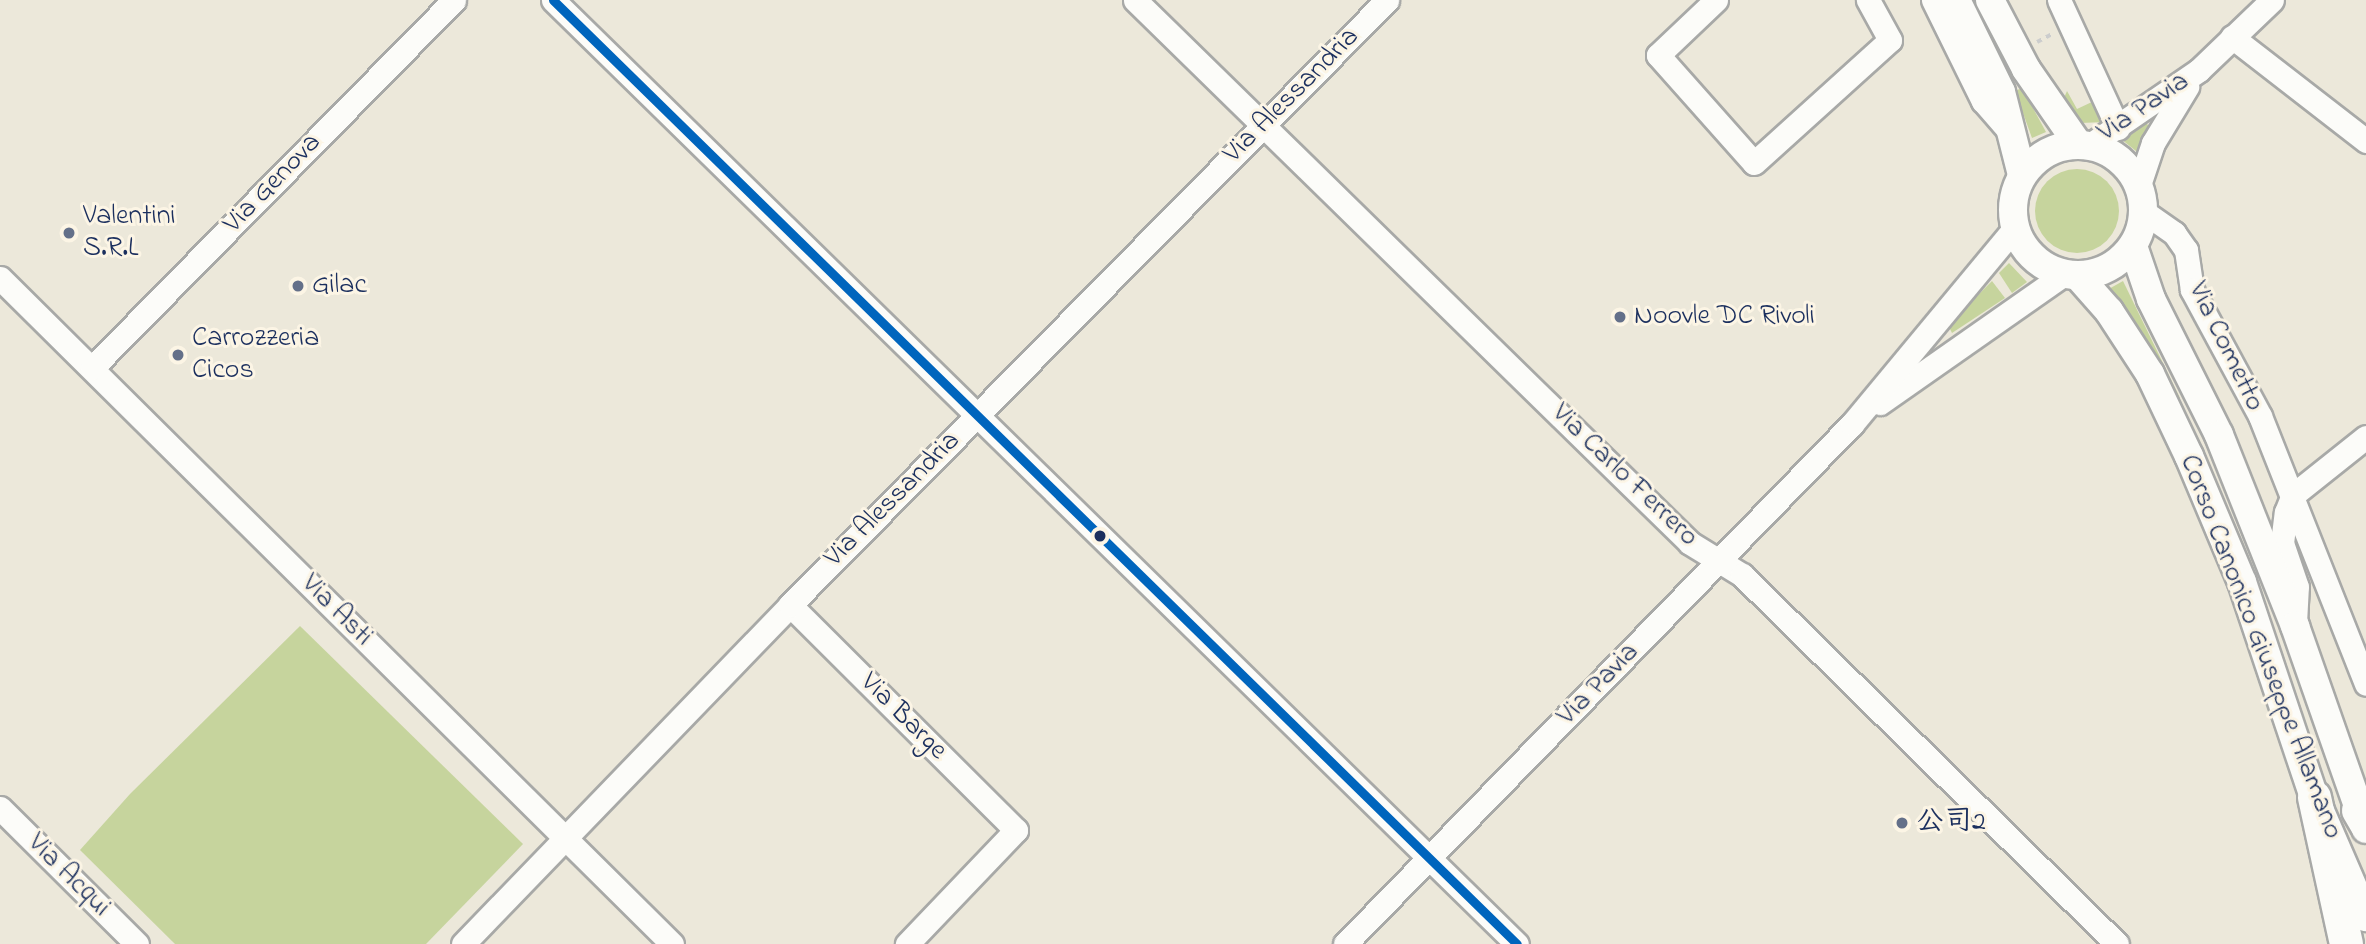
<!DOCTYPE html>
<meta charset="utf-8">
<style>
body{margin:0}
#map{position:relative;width:2366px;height:944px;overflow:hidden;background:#ece8da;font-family:"Indie Flower","LXGW WenKai TC",sans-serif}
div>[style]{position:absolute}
.green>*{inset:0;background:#c6d49d}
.round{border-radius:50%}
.path>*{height:3.5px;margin-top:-1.75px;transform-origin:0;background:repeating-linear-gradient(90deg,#cccdcd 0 5px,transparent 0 10px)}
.roads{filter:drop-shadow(2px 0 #a8a9a7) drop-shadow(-2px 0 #a8a9a7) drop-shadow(0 2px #a8a9a7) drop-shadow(0 -2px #a8a9a7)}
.minor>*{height:23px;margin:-11.5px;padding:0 11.5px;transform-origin:11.5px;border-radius:11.5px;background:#fcfcf9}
.major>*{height:28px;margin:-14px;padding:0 14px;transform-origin:14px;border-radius:14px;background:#fcfcf9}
.major>.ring{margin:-14px;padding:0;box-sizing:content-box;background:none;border:28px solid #fcfcf9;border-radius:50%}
.highway>*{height:33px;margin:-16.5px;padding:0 16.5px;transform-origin:16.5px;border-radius:16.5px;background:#fcfcf9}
.bus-1>*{height:9px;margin:-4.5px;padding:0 4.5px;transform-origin:4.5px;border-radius:4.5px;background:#0065bd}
.dots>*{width:19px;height:19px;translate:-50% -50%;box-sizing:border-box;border:4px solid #fcf5e5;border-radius:50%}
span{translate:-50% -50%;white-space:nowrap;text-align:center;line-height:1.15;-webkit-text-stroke:6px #fcf5e5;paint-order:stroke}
.street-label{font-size:28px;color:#1b2f5e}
.poi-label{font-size:28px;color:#1b2f5e}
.left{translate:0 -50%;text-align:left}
</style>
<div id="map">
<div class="green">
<i style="clip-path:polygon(2022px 88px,2046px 132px,2032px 138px,2015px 91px)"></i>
<i style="clip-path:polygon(2067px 91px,2077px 109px,2094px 101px,2106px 122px,2080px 123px,2063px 100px)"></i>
<i style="clip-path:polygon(2145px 122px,2150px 127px,2141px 155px,2121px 139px)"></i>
<i class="round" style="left:2035px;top:169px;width:84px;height:84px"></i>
<i style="clip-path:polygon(2009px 263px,2027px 282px,2012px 293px,1999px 273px)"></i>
<i style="clip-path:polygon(1992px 281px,2005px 298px,1952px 333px,1948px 325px)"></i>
<i style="clip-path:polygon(2123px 281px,2180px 398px,2178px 399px,2107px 290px)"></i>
<i style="clip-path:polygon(300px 626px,523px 844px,426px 944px,175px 944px,80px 850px,130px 794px)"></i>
</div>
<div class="path">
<i style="left:2037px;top:42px;width:17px;rotate:-28deg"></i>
</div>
<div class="roads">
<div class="minor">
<i style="left:553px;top:0;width:1349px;rotate:44.4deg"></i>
<i style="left:1135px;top:0;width:776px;rotate:44.37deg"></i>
<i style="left:1690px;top:543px;width:61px;rotate:31.6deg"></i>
<i style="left:1742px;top:575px;width:526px;rotate:44.54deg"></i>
<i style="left:1716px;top:0;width:80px;rotate:136.5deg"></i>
<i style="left:1658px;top:55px;width:144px;rotate:48.4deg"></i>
<i style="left:1754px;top:163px;width:183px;rotate:-42.1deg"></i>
<i style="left:1890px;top:40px;width:46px;rotate:-118.8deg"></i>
<i style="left:1933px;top:0;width:113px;rotate:63.7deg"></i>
<i style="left:1983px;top:101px;width:41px;rotate:48.9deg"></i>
<i style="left:2059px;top:0;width:141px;rotate:65.3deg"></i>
<i style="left:2232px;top:37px;width:170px;rotate:37.8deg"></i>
<i style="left:2090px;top:145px;width:132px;rotate:-34.5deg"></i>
<i style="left:2199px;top:70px;width:101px;rotate:-43.8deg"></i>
<i style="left:2139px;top:185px;width:44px;rotate:-71.6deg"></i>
<i style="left:2153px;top:143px;width:66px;rotate:-58.7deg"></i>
<i style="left:2144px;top:212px;width:37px;rotate:35deg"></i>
<i style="left:2174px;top:233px;width:21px;rotate:55deg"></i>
<i style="left:2186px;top:250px;width:40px;rotate:81.5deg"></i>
<i style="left:2192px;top:290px;width:143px;rotate:61.6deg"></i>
<i style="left:2260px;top:416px;width:288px;rotate:68.4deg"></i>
<i style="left:0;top:278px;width:946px;rotate:44.74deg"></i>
<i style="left:92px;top:368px;width:516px;rotate:-45.47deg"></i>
<i style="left:1880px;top:403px;width:225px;rotate:-35deg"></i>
<i style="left:790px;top:605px;width:319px;rotate:44.9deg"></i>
<i style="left:1016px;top:830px;width:158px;rotate:133.7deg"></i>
<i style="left:2295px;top:623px;width:36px;rotate:-87deg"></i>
<i style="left:2297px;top:587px;width:46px;rotate:-108.8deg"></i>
<i style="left:2282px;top:543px;width:31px;rotate:-83deg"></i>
<i style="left:2286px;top:512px;width:18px;rotate:-68deg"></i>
<i style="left:2293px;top:495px;width:93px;rotate:-38.5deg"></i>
<i style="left:0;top:808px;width:193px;rotate:44.8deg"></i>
<i style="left:463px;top:944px;width:471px;rotate:-46deg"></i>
<i style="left:790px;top:605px;width:850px;rotate:-45.38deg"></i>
<i style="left:1345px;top:944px;width:726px;rotate:-45.73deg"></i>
<i style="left:1852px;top:424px;width:255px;rotate:-50.3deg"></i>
</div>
<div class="major">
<i style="left:1956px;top:0;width:102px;rotate:63.9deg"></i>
<i style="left:2001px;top:92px;width:86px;rotate:75.8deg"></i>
<i style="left:1990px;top:0;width:78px;rotate:62.4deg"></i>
<i style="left:2026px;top:69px;width:91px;rotate:55.3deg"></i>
<i class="ring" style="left:2013px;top:145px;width:102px;height:102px"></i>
<i style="left:2133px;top:246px;width:56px;rotate:71.2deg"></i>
<i style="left:2151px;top:299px;width:152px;rotate:63.4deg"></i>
<i style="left:2219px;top:435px;width:206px;rotate:68.3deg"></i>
<i style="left:2295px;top:626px;width:215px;rotate:70.7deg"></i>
<i style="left:2078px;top:276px;width:47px;rotate:48.5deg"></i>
<i style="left:2109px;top:311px;width:75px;rotate:56.9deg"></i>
<i style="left:2150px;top:374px;width:91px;rotate:64.6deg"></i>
<i style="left:2189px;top:456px;width:137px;rotate:67.2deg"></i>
<i style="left:2242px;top:582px;width:227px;rotate:71.5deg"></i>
<i style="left:2314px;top:797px;width:131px;rotate:66.6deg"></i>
</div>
<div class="highway">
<i style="left:2314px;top:797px;width:150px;rotate:77.7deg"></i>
<i style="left:2358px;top:810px;width:16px;rotate:60deg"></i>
</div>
</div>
<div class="bus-1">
<i style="left:553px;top:0;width:1349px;rotate:44.4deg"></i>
</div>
<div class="dots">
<i style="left:69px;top:233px;background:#647089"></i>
<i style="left:298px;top:286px;background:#647089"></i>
<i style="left:1620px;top:317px;background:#647089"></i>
<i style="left:178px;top:355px;background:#647089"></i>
<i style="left:1100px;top:536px;background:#1b2f5e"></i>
<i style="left:1902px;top:823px;background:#647089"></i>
</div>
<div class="street-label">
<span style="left:1292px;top:96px;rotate:-45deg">Via Alessandria</span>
<span style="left:2144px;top:108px;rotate:-34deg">Via Pavia</span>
<span style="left:273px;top:184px;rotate:-46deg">Via Genova</span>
<span style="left:2225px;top:347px;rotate:64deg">Via Cometto</span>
<span style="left:1624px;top:476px;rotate:44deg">Via Carlo Ferrero</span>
<span style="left:893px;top:500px;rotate:-45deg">Via Alessandria</span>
<span style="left:336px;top:611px;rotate:45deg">Via Asti</span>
<span style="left:2260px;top:647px;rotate:69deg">Corso Canonico Giuseppe Allamano</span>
<span style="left:1599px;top:685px;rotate:-46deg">Via Pavia</span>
<span style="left:903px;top:717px;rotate:45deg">Via Barge</span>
<span style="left:68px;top:876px;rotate:45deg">Via Acqui</span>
</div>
<div class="poi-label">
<span class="left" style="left:83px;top:233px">Valentini<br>S.R.L</span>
<span class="left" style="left:312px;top:286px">Gilac</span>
<span class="left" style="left:1634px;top:317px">Noovle DC Rivoli</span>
<span class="left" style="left:192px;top:355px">Carrozzeria<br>Cicos</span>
<span class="left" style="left:1916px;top:823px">公司2</span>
</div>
</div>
